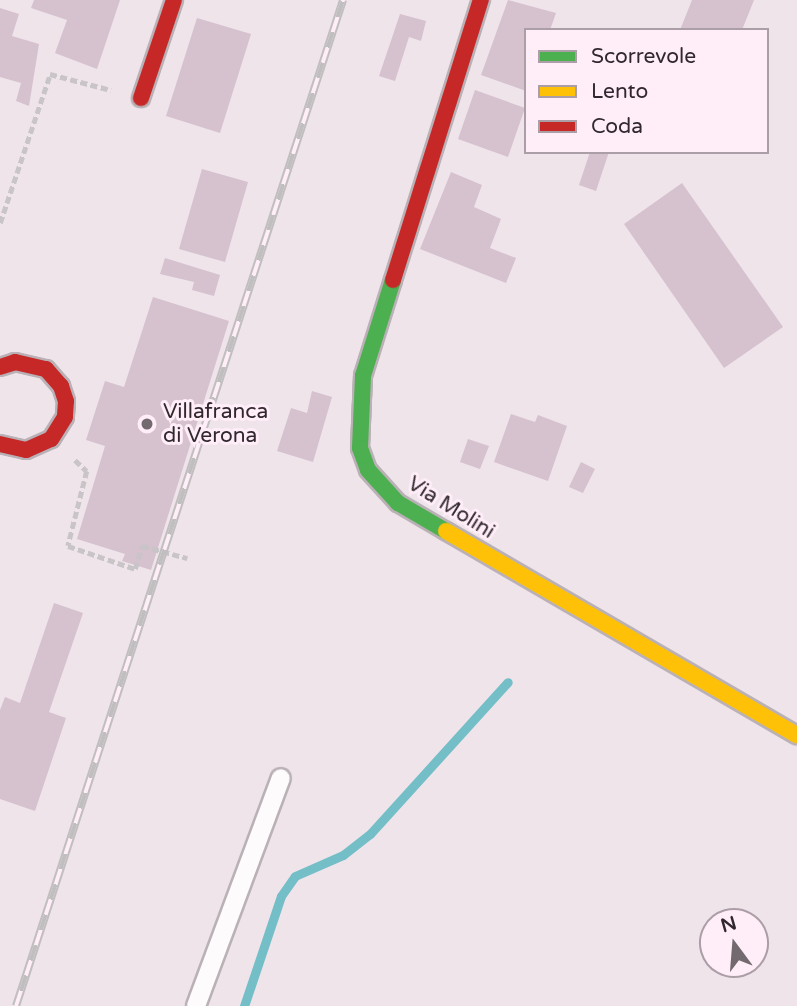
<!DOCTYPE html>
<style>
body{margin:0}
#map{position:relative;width:797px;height:1006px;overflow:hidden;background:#efe4ea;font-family:"Varela Round",sans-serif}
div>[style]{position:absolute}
.stream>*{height:9px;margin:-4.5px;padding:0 4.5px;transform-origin:4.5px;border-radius:4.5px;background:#73bec7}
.building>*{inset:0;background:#d6c1ce}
.path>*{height:4.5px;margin-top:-2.25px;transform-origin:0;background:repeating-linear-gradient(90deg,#c9c4c8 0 7px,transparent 0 10.5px)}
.roads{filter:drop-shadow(2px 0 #bab1b6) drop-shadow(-2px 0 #bab1b6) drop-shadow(0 2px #bab1b6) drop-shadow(0 -2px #bab1b6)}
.lane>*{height:18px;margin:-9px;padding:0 9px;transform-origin:9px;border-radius:9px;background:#fdfbfc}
.fast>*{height:16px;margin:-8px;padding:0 8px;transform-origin:8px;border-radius:8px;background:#4caf50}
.slow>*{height:16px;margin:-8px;padding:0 8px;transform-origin:8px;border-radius:8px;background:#ffc107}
.jam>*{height:16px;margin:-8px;padding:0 8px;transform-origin:8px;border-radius:8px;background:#c62828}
.rail>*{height:8px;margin-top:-4px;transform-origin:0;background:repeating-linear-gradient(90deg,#ffedf7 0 16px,#c1bec0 0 32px);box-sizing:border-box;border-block:2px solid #c1bec0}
.dots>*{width:19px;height:19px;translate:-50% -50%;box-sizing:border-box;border:4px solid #ffedf7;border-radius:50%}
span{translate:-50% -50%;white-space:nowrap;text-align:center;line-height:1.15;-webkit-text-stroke:6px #ffedf7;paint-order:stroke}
.poi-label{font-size:21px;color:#30282d}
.left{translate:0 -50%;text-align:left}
.street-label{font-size:21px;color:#30282d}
.legend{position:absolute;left:524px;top:28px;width:245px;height:126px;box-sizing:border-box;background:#ffedf7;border:2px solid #ac9ea6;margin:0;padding:9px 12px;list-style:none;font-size:21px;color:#30282d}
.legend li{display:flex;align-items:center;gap:14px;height:35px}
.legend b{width:35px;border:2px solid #ac9ea6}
.north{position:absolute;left:699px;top:908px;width:70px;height:70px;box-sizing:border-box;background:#ffedf7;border:2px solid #ac9ea6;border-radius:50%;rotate:344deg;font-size:19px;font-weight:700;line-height:28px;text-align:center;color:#30282d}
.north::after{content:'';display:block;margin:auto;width:24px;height:32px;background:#736a6f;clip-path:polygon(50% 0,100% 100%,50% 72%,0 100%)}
</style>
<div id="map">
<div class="stream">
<i style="left:244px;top:1006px;width:116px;rotate:-71.4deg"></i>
<i style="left:281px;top:896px;width:24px;rotate:-55deg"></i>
<i style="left:295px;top:876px;width:52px;rotate:-23.6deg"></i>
<i style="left:343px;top:855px;width:34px;rotate:-38deg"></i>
<i style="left:370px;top:834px;width:205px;rotate:-47.8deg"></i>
</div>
<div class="building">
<i style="clip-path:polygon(34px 0,120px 0,97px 69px,55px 53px,67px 20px,31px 8px)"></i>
<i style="clip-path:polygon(508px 0,556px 13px,550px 30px,526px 30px,526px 91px,481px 75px)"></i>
<i style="clip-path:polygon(692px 0,754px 0,742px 30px,680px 30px)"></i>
<i style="clip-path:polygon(0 8px,19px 14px,12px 36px,39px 44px,29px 106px,16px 101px,21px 83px,0 77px)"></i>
<i style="clip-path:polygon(400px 14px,426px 21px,421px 41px,409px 37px,395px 81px,379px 76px)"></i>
<i style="clip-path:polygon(197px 18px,251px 34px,220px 133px,166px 116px)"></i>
<i style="clip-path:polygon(475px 90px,525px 108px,508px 157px,458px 139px)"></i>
<i style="clip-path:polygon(590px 152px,609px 152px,596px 191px,579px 185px)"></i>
<i style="clip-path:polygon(202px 169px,248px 182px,225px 262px,179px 249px)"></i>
<i style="clip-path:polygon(451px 172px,482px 185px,474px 207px,501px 219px,490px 248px,516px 258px,506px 283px,420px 249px)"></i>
<i style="clip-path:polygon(682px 183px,783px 327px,724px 368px,624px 224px)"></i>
<i style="clip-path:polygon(165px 258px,220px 275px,214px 296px,192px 290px,194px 282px,160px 274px)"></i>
<i style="clip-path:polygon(153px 297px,229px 321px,151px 570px,122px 561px,125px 554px,77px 539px,105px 446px,86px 440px,105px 381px,124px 387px)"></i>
<i style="clip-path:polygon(312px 391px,332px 397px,313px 462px,277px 451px,291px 408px,307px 413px)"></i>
<i style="clip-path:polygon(511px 414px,535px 422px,538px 415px,567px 426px,548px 481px,494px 462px)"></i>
<i style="clip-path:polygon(468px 439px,489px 446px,480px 469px,460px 462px)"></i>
<i style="clip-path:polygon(581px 462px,595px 469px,583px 493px,569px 487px)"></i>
<i style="clip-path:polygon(54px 603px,83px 613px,49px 712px,66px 718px,35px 811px,0 799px,0 710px,5px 697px,20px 703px)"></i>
</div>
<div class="path">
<i style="left:0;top:223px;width:157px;rotate:-71.4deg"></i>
<i style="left:50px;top:74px;width:63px;rotate:14.7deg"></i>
<i style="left:75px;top:460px;width:16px;rotate:43deg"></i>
<i style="left:87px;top:471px;width:77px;rotate:104.2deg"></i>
<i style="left:68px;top:546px;width:71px;rotate:18.9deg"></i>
<i style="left:135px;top:569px;width:24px;rotate:-73deg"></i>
<i style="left:142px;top:546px;width:47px;rotate:14.9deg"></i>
</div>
<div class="roads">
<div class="lane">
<i style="left:196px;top:1006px;width:243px;rotate:-69.6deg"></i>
</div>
<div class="fast">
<i style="left:393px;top:280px;width:101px;rotate:107.4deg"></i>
<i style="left:363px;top:376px;width:72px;rotate:92.4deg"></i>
<i style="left:360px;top:448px;width:23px;rotate:70deg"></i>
<i style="left:368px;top:470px;width:45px;rotate:47.7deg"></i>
<i style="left:398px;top:503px;width:56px;rotate:30.3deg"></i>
</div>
<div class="slow">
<i style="left:446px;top:531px;width:406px;rotate:30.2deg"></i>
</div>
<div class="jam">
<i style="left:141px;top:98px;width:103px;rotate:-71.4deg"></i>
<i style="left:393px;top:280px;width:294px;rotate:-72.6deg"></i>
<i style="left:0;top:367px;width:16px;rotate:-18deg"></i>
<i style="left:15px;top:362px;width:32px;rotate:13deg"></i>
<i style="left:46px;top:369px;width:23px;rotate:49deg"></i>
<i style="left:61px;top:386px;width:16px;rotate:72deg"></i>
<i style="left:66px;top:401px;width:16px;rotate:94deg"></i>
<i style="left:65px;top:417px;width:26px;rotate:122deg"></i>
<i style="left:51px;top:439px;width:27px;rotate:156deg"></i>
<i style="left:26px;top:450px;width:27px;rotate:-167deg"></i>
</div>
</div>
<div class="rail">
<i style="left:16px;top:1006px;width:1058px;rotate:-71.99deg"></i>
</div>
<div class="dots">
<i style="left:147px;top:424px;background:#736a6f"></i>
</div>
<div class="poi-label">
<span class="left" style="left:163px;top:424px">Villafranca<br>di Verona</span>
</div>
<div class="street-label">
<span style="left:451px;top:508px;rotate:32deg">Via Molini</span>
</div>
<ul class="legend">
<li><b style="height:9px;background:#4caf50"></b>Scorrevole</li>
<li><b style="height:9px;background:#ffc107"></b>Lento</li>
<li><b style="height:9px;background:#c62828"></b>Coda</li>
</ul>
<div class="north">N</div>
</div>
